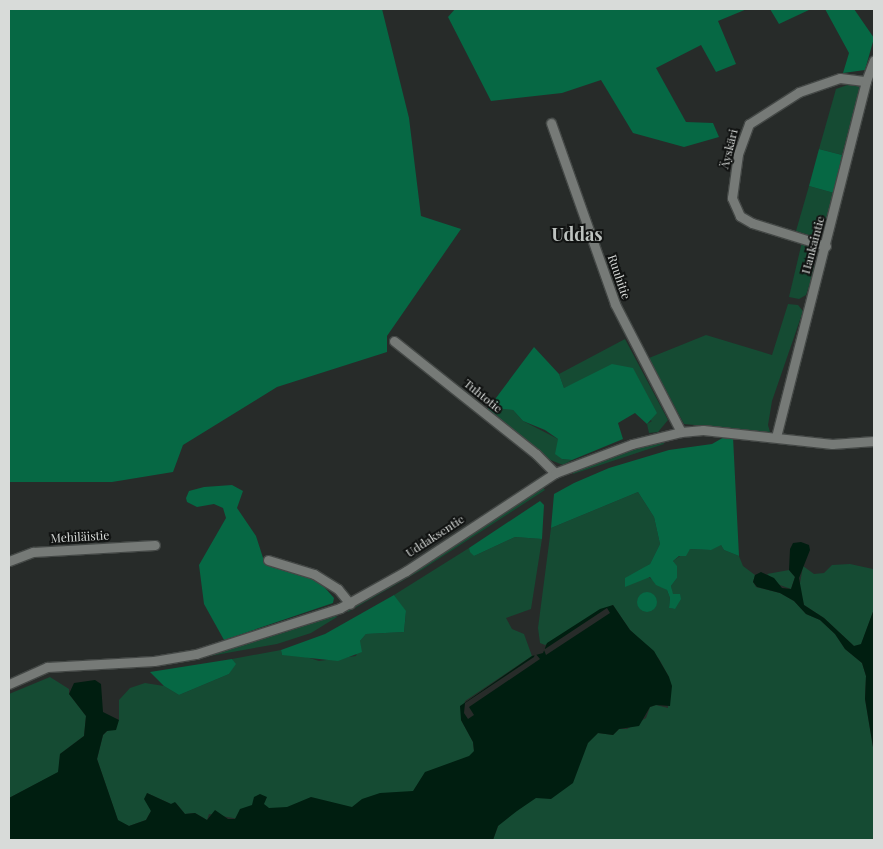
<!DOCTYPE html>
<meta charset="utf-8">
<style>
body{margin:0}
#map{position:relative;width:883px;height:849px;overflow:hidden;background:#272b29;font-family:"Playfair Display",serif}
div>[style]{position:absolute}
.green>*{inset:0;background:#154b33}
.forest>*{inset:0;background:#066844}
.round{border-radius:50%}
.water>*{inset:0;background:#001e10}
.pier>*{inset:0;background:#272b29}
.roads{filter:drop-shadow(1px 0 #444846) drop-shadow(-1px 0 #444846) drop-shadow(0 1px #444846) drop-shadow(0 -1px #444846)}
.minor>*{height:9px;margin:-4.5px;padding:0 4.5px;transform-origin:4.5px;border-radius:4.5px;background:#767a77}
span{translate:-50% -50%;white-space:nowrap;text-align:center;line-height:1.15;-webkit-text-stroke:4px #111312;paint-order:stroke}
.street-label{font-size:12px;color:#d8dbd9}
.district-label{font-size:18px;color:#bdc2bf;font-weight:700}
.frame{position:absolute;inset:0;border:10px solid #d8dbd9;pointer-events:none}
</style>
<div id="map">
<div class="green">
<i style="clip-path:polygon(853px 83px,859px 87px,859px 91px,842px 155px,819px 149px,836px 89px)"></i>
<i style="clip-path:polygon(809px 186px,834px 193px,826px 224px,815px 234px,809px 235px,796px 231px)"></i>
<i style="clip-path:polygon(802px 242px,810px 248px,815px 268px,806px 295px,799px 299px,789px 297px)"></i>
<i style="clip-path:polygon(788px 304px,798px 305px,803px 311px,772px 401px,768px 425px,770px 432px,684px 424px,649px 358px,706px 335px,772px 355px)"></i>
<i style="clip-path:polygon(625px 339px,668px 420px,658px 432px,649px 433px,647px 424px,652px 421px,588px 378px,564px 388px,559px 374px)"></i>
<i style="clip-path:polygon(502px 409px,513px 410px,523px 421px,558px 439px,562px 459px,572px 460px,563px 465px,548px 459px,495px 415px)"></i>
<i style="clip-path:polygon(663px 440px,664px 444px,573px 474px,572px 471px,597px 461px)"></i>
<i style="clip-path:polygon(542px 486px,545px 490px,423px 569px,348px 612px,346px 609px,420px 568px)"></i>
<i style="clip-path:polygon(638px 492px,654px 517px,660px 544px,650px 564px,640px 571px,667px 590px,670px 598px,669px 608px,675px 609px,671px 586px,677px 578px,677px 567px,673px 561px,690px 549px,710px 550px,716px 545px,721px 545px,724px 550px,739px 556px,743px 566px,755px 575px,753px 582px,756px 587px,780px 593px,794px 601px,806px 614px,820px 620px,835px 634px,845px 649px,862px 663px,866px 676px,865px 699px,874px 753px,874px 840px,493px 840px,502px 815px,598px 733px,613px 735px,619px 729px,627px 729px,646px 718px,650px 707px,656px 705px,668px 708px,669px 677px,659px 659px,630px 630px,613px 605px,545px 645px,540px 643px,538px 628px,551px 528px)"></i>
<i style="clip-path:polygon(515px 537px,542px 539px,531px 609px,506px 618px,512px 629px,524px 634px,532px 656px,465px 701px,461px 720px,473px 742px,475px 761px,389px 806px,239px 819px,209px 814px,207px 820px,195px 813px,185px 814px,176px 803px,171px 804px,147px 793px,151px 811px,146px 820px,129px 826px,118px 821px,97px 759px,103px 735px,119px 720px,119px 700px,130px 688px,145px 683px,164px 686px,179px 695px,229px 674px,235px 664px,232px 659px,281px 650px,282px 655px,300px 655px,319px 661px,356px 656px,360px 641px,366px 634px,404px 632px,406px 612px,394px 595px,469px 548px,474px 556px)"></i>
<i style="clip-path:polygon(850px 564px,873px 569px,874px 582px,874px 609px,861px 645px,854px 646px,824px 618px,804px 605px,799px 589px,803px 566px,814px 574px,824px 573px,832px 565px)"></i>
<i style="clip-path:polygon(789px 570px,795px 577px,791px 589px,777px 584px,767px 574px)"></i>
<i style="clip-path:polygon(335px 613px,337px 617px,311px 633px,277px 644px,193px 659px,286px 632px)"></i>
<i style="clip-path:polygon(50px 677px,69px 689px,69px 694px,86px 716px,84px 736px,60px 754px,59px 772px,9px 798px,9px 694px)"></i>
</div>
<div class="forest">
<i style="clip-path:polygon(9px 9px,382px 9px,409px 118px,421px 216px,461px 229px,387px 336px,387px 352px,277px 387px,183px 445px,173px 472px,112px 482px,9px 482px)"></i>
<i style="clip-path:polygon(455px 9px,747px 9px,718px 21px,736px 64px,716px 72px,701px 45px,656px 68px,686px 122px,713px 123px,719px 137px,684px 147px,633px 133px,601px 80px,562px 93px,491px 101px,448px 17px)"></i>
<i style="clip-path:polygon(770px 9px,811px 9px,779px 24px)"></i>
<i style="clip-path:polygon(825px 9px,854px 9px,874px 38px,865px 70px,843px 73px,849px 53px)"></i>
<i style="clip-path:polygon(819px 149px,842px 155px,834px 193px,809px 186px)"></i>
<i style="clip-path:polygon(534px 347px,559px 374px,564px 388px,612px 364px,633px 368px,657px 413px,647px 424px,635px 413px,618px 423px,623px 439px,572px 460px,562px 459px,555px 454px,558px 439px,545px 430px,523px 421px,513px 410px,502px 409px,495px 415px,487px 410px)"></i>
<i style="clip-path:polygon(726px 436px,733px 437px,739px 556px,724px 550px,721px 545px,711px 550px,690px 549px,686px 556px,679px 556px,673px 561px,677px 566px,677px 578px,671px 586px,673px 594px,680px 594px,681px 599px,675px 609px,669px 608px,670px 598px,667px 590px,656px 585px,650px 577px,625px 587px,625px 578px,650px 564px,660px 544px,654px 517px,638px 492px,551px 528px,554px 494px,574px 483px,609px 468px,669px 450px,712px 444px)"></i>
<i style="clip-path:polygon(232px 485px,243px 491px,237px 508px,256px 536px,265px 564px,318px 580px,334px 598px,333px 603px,224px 640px,204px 604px,199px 565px,226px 518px,223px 508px,214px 504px,197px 507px,187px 502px,186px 498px,189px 491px,204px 487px)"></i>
<i style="clip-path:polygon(540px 501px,544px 505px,542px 539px,515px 537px,474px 556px,470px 552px,469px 548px)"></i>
<i class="round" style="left:637px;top:592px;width:20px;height:20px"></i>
<i style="clip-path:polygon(394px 595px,406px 611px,404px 632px,366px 634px,360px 641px,362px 652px,338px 661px,282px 655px,281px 650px,325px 634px)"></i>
<i style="clip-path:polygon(232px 659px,236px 664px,229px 674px,179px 695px,164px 686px,150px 672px)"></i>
</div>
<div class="water">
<i style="clip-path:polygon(801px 542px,809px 545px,810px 550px,799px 578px,804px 605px,824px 618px,854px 646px,861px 644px,874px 609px,874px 753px,865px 699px,866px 676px,862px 663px,845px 649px,835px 634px,820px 620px,806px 614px,794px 601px,780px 593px,757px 587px,753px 582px,755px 575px,761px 572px,774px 578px,782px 588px,791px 589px,795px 577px,789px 570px,790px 549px,793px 543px)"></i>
<i style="clip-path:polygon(613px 605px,630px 630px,654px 651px,669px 677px,672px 686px,670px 706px,656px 705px,650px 707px,639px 726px,619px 729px,613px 735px,598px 733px,588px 743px,573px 783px,551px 799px,536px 798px,517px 811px,498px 826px,493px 840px,9px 840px,9px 798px,58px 772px,60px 754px,84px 736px,86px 716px,69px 694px,74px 683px,95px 680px,101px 684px,103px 712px,119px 720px,116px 730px,107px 731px,103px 735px,97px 759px,118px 820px,129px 826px,146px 820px,151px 811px,144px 799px,147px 793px,171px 804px,175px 802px,185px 814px,195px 813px,207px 820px,215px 810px,228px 819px,235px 819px,240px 809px,252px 805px,254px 797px,260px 794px,267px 797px,264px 804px,269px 808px,287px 807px,311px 797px,352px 807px,362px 799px,380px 793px,413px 791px,425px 772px,469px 756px,474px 751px,473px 742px,461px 720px,460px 706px,532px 656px,543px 653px,547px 643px,600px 609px)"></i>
</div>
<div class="pier">
<i style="clip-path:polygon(607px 608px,610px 613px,546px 655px,542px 645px,545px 649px)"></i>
<i style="clip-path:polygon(535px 653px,540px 659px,469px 707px,474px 715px,468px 719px,464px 713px,465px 703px,534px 657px)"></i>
</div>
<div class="roads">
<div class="minor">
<i style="left:551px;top:123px;width:192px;rotate:70.5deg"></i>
<i style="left:615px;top:304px;width:144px;rotate:62.7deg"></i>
<i style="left:826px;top:246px;width:77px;rotate:-162.7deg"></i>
<i style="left:752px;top:223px;width:14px;rotate:-150deg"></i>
<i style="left:740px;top:216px;width:20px;rotate:-114deg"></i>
<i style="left:732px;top:198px;width:44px;rotate:-82.2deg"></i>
<i style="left:738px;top:154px;width:32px;rotate:-70deg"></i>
<i style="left:749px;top:124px;width:59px;rotate:-32.6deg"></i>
<i style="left:799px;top:92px;width:43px;rotate:-18.9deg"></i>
<i style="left:840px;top:78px;width:26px;rotate:7deg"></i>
<i style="left:394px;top:341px;width:181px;rotate:38.5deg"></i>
<i style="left:536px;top:454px;width:27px;rotate:45deg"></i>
<i style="left:776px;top:437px;width:367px;rotate:-75.8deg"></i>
<i style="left:866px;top:81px;width:22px;rotate:-69deg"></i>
<i style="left:268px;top:560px;width:48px;rotate:16.9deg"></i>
<i style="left:314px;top:574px;width:28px;rotate:32deg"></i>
<i style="left:338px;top:589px;width:19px;rotate:51deg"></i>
<i style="left:9px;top:561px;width:26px;rotate:-21deg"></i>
<i style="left:33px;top:552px;width:122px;rotate:-3.3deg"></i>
<i style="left:9px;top:684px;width:42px;rotate:-24.1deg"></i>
<i style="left:47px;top:667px;width:107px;rotate:-3.2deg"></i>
<i style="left:154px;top:661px;width:43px;rotate:-9.5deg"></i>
<i style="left:196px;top:654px;width:151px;rotate:-17.7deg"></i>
<i style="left:340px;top:608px;width:76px;rotate:-29.3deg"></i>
<i style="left:406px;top:571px;width:178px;rotate:-33.3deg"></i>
<i style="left:555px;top:473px;width:82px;rotate:-20.6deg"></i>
<i style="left:632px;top:444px;width:50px;rotate:-13.8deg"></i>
<i style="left:681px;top:432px;width:22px;rotate:-5deg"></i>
<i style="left:703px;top:430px;width:130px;rotate:6.2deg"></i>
<i style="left:832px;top:444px;width:42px;rotate:-4.1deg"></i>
</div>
</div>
<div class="street-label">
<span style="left:729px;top:149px;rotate:-76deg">Äyskäri</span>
<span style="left:813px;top:245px;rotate:-75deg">Hankaintie</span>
<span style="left:619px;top:277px;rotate:71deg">Ruuhitie</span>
<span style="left:483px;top:396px;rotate:39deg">Tuhtotie</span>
<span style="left:435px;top:536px;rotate:-33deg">Uddaksentie</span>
<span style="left:80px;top:537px;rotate:-3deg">Mehiläistie</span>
</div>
<div class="district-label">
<span style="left:577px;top:234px">Uddas</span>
</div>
<div class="frame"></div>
</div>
